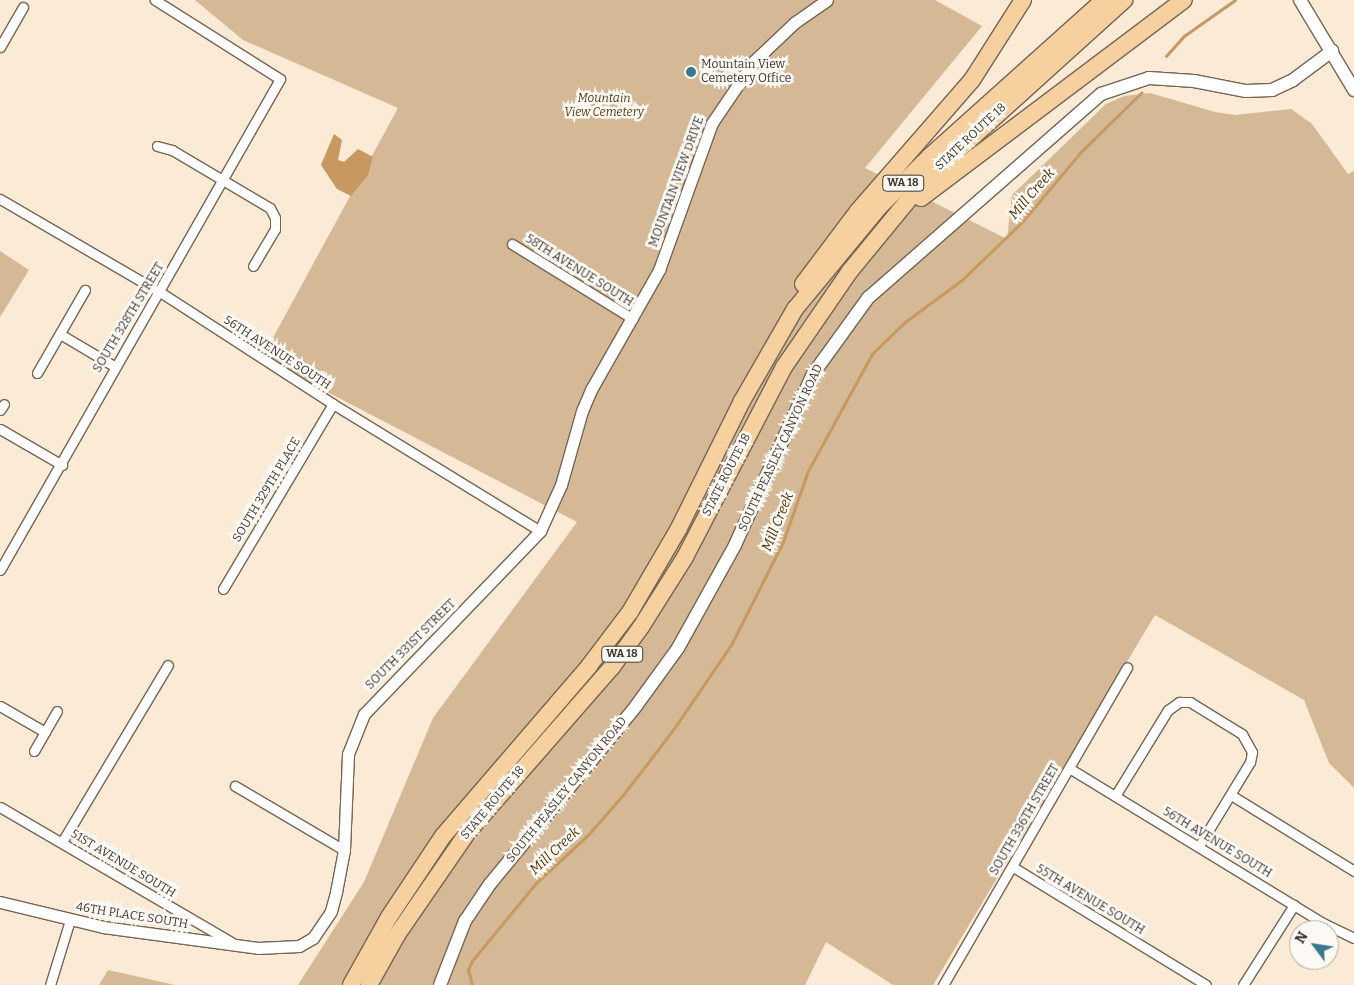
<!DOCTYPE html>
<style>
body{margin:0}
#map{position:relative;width:1354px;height:985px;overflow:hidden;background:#fbead5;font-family:Bitter,serif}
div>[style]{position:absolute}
.green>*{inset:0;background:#d5b895}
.water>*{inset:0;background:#c79961}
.stream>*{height:2.5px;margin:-1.25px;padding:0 1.25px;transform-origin:1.25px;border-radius:1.25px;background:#c79961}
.roads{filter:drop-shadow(1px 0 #756553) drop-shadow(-1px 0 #756553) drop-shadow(0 1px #756553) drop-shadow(0 -1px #756553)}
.minor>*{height:9px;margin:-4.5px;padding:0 4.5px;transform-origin:4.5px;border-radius:4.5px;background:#fff}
.tertiary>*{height:11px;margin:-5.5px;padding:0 5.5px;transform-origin:5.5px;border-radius:5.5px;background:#fff}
.secondary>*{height:12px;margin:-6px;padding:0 6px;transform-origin:6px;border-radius:6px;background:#fff}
.motorway>*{height:16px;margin:-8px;padding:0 8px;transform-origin:8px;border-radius:8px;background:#f7d0a0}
.dots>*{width:14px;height:14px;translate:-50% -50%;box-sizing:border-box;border:2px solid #fdf9f5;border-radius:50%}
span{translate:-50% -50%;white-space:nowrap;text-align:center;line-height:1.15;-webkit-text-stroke:5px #fdf9f5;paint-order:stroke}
.shield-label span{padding:1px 4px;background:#fdf9f5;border:1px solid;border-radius:4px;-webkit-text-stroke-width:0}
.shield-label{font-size:11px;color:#3e382f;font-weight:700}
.poi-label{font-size:12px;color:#3e382f}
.left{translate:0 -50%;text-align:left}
.park-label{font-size:12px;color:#593a0c;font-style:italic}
.street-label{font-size:12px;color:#3e382f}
.water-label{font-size:14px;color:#523303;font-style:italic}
.north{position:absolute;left:1289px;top:920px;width:50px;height:50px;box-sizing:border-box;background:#fdf9f5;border:1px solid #b1aca6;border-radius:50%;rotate:301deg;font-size:14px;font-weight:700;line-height:20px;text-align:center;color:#3e382f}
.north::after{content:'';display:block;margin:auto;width:18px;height:22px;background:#39798d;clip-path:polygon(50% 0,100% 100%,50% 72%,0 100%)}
</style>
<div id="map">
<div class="green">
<i style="clip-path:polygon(195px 0,935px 0,982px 26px,865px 168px,1007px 239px,1012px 195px,1106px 104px,1124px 96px,1150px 93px,1215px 112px,1235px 115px,1291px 109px,1312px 124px,1348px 174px,1354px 171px,1354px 788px,1329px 763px,1304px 700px,1155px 615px,933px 985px,893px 985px,826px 942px,805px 985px,298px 985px,364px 882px,433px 718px,577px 522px,262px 358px,398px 108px,243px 40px)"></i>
<i style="clip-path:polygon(0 251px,29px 270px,0 317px)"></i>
<i style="clip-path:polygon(108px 970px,175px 985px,99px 985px)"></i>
</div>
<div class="water">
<i style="clip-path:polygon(334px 134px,342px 140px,338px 160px,344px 162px,358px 149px,373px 157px,368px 175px,351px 196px,337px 189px,321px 165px)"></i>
</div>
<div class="stream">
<i style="left:1166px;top:56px;width:27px;rotate:-48deg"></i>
<i style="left:1184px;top:36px;width:62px;rotate:-35.2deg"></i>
<i style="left:472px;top:985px;width:16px;rotate:-105deg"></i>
<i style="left:468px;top:970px;width:10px;rotate:-66deg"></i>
<i style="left:472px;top:961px;width:101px;rotate:-50.6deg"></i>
<i style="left:536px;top:883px;width:69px;rotate:-42.7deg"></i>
<i style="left:587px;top:836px;width:55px;rotate:-48.7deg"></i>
<i style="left:623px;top:795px;width:82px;rotate:-52.4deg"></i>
<i style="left:673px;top:730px;width:103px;rotate:-55.7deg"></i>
<i style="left:731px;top:645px;width:115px;rotate:-63.2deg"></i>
<i style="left:783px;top:542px;width:75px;rotate:-70.6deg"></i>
<i style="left:808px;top:471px;width:133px;rotate:-61.3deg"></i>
<i style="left:872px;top:354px;width:46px;rotate:-44.1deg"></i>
<i style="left:905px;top:322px;width:71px;rotate:-36.4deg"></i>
<i style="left:962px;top:280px;width:85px;rotate:-44deg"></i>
<i style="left:1023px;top:221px;width:89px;rotate:-50deg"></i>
<i style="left:1080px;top:153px;width:86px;rotate:-44.5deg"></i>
</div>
<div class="roads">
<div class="minor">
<i style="left:0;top:47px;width:46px;rotate:-60.1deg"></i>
<i style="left:157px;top:146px;width:16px;rotate:15deg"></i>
<i style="left:172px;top:150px;width:114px;rotate:30.6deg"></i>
<i style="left:270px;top:208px;width:11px;rotate:63deg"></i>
<i style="left:275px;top:218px;width:11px;rotate:90deg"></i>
<i style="left:275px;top:229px;width:43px;rotate:120.7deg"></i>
<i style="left:0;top:199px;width:185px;rotate:30.2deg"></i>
<i style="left:160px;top:292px;width:206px;rotate:32.9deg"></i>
<i style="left:333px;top:404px;width:243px;rotate:31.5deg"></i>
<i style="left:512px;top:244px;width:142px;rotate:31.8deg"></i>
<i style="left:60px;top:334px;width:63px;rotate:30.7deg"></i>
<i style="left:37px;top:373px;width:96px;rotate:-60deg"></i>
<i style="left:0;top:410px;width:7px;rotate:-56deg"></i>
<i style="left:0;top:429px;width:72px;rotate:30.1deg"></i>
<i style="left:0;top:570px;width:565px;rotate:-60.31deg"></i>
<i style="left:280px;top:79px;width:148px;rotate:-147.7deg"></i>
<i style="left:223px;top:589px;width:215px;rotate:-59.3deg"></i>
<i style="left:0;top:706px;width:52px;rotate:30deg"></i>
<i style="left:34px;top:751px;width:46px;rotate:-60.1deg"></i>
<i style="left:1069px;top:768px;width:298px;rotate:31.4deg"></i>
<i style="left:1323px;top:923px;width:34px;rotate:26deg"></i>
<i style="left:235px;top:786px;width:126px;rotate:30.4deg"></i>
<i style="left:1231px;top:795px;width:145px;rotate:31.7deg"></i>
<i style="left:1115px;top:796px;width:101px;rotate:-58.4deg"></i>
<i style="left:1168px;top:710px;width:14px;rotate:-36deg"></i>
<i style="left:1179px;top:702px;width:11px"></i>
<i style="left:1190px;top:702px;width:61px;rotate:31.6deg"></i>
<i style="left:1242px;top:734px;width:21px;rotate:61deg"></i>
<i style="left:1252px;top:752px;width:10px;rotate:101deg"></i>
<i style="left:1250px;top:762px;width:98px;rotate:121.3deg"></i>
<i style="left:0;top:807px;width:268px;rotate:30.3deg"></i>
<i style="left:62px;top:842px;width:206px;rotate:-59.1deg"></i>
<i style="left:1013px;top:867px;width:226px;rotate:31.4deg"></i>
<i style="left:50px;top:985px;width:68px;rotate:-72.9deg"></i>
<i style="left:943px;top:985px;width:367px;rotate:-59.9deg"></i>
<i style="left:1243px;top:985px;width:95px;rotate:-57.5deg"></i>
</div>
<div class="tertiary">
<i style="left:0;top:902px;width:106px;rotate:13.6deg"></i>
<i style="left:103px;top:927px;width:156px;rotate:7.7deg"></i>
<i style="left:258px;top:948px;width:41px;rotate:-2.8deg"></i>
<i style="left:299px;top:946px;width:16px;rotate:-30deg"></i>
<i style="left:313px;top:938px;width:32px;rotate:-56deg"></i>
<i style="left:331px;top:911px;width:20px;rotate:-75deg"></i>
<i style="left:336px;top:892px;width:43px;rotate:-79.2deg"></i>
<i style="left:344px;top:850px;width:96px;rotate:-87.6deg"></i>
<i style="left:348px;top:754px;width:43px;rotate:-68.2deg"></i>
<i style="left:364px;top:714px;width:254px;rotate:-46.1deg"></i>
<i style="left:540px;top:531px;width:51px;rotate:-65.5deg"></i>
<i style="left:561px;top:485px;width:77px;rotate:-74.2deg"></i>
<i style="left:582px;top:411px;width:25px;rotate:-67deg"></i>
<i style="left:592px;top:388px;width:136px;rotate:-60.4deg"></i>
<i style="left:659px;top:270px;width:156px;rotate:-70.2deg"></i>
<i style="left:712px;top:123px;width:75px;rotate:-55.9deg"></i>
<i style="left:754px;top:61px;width:55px;rotate:-43.5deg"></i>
<i style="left:794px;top:23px;width:40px;rotate:-34.9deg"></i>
</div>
<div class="secondary">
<i style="left:1300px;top:0;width:105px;rotate:59deg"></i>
<i style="left:440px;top:985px;width:69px;rotate:-68.7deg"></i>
<i style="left:465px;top:921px;width:45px;rotate:-56deg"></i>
<i style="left:490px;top:884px;width:230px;rotate:-50.6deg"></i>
<i style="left:636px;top:706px;width:72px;rotate:-54.1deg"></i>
<i style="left:678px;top:648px;width:118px;rotate:-61deg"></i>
<i style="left:735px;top:545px;width:188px;rotate:-65.5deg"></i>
<i style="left:813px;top:374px;width:94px;rotate:-54.1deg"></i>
<i style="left:868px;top:298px;width:310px;rotate:-41.2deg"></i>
<i style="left:1101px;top:94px;width:51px;rotate:-18.4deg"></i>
<i style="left:1149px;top:78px;width:45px;rotate:3.8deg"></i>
<i style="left:1194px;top:81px;width:53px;rotate:10.9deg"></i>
<i style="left:1246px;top:91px;width:26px;rotate:-2deg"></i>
<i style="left:1272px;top:90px;width:23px;rotate:-25deg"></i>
<i style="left:1293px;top:80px;width:49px;rotate:-36.6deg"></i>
</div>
<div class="motorway">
<i style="left:921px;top:198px;width:329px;rotate:-37deg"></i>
<i style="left:803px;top:284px;width:91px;rotate:-53deg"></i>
<i style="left:858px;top:211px;width:174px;rotate:-49deg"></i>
<i style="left:972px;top:80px;width:95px;rotate:-57.5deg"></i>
<i style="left:351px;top:985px;width:78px;rotate:-60.8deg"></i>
<i style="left:389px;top:917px;width:97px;rotate:-56.3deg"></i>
<i style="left:443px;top:836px;width:224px;rotate:-49.3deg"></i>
<i style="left:589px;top:666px;width:68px;rotate:-52.8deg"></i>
<i style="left:630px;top:612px;width:97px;rotate:-59.7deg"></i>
<i style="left:679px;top:528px;width:142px;rotate:-63.6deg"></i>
<i style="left:742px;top:401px;width:106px;rotate:-60.1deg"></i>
<i style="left:795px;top:309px;width:134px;rotate:-50.5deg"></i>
<i style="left:880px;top:206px;width:71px;rotate:-45deg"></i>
<i style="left:930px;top:156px;width:234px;rotate:-41.9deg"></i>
<i style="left:369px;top:985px;width:57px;rotate:-60.8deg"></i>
<i style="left:397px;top:935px;width:124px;rotate:-55.5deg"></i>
<i style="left:467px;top:833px;width:220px;rotate:-48.9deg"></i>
<i style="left:612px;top:667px;width:49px;rotate:-54.1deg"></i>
<i style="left:641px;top:627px;width:83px;rotate:-57.8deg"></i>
<i style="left:685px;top:557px;width:214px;rotate:-62.5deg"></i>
<i style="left:784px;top:367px;width:116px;rotate:-55.5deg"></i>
<i style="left:850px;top:271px;width:117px;rotate:-50.6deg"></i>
<i style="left:924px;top:181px;width:270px;rotate:-42.1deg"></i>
</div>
</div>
<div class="dots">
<i style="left:691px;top:72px;background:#39798d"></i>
</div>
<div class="shield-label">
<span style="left:903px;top:183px">WA 18</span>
<span style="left:622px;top:654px">WA 18</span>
</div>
<div class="poi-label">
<span class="left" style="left:701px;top:72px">Mountain View<br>Cemetery Office</span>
</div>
<div class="park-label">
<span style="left:604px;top:106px">Mountain<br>View Cemetery</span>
</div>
<div class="street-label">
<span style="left:971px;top:137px;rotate:-43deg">STATE ROUTE 18</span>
<span style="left:677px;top:182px;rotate:-70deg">MOUNTAIN VIEW DRIVE</span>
<span style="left:579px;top:271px;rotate:32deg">58TH AVENUE SOUTH</span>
<span style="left:129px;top:318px;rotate:-59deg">SOUTH 328TH STREET</span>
<span style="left:277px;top:353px;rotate:33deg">56TH AVENUE SOUTH</span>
<span style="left:781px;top:448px;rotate:-65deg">SOUTH PEASLEY CANYON ROAD</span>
<span style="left:727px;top:475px;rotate:-63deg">STATE ROUTE 18</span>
<span style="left:267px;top:490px;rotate:-59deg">SOUTH 329TH PLACE</span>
<span style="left:411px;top:645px;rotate:-45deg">SOUTH 331ST STREET</span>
<span style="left:567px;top:790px;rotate:-51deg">SOUTH PEASLEY CANYON ROAD</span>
<span style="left:493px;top:803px;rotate:-50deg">STATE ROUTE 18</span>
<span style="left:1025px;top:820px;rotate:-60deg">SOUTH 336TH STREET</span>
<span style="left:1217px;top:843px;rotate:31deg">56TH AVENUE SOUTH</span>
<span style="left:123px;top:864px;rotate:31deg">51ST AVENUE SOUTH</span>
<span style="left:1090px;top:900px;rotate:31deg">55TH AVENUE SOUTH</span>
<span style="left:132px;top:916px;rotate:9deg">46TH PLACE SOUTH</span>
</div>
<div class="water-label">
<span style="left:1032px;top:194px;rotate:-49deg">Mill Creek</span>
<span style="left:778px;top:522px;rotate:-68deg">Mill Creek</span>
<span style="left:555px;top:851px;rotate:-43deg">Mill Creek</span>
</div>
<div class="north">N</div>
</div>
